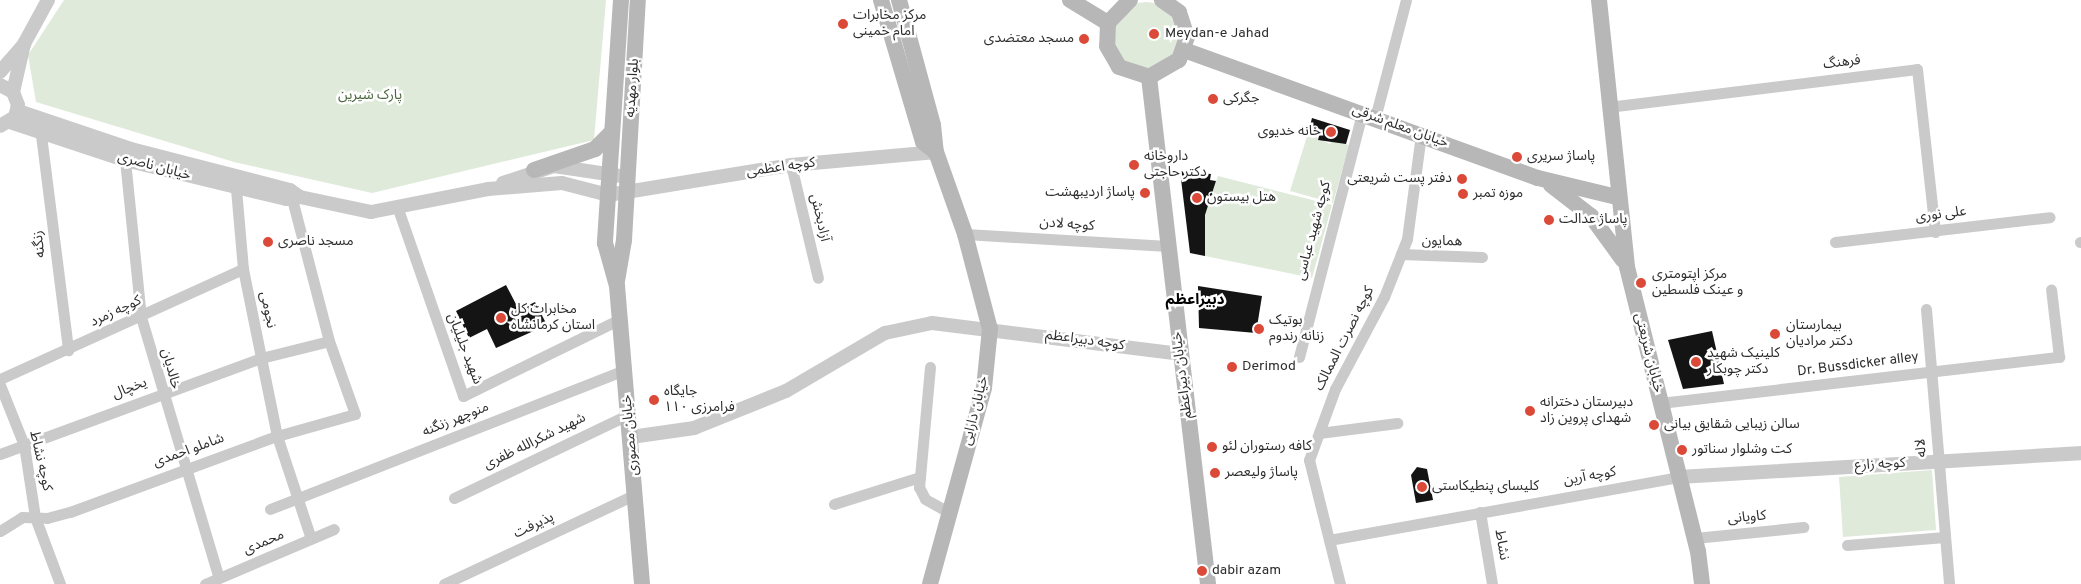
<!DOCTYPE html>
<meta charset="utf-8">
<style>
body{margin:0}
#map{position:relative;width:2081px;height:584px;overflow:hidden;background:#fff;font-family:Overpass,"Noto Sans Arabic",sans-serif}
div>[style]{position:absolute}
.green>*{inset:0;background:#e0eadb}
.round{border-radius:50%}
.building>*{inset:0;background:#141414}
.minor>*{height:11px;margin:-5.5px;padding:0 5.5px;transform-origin:5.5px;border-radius:5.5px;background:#cacaca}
.tertiary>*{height:14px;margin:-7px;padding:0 7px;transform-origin:7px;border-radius:7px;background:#cacaca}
.secondary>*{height:16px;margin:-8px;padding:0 8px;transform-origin:8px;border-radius:8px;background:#b7b7b7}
.dots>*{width:14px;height:14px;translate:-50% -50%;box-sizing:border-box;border:2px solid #fff;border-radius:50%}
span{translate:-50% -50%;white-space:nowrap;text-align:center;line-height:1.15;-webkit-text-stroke:5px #fff;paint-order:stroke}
.poi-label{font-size:14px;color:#2d2d2d}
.left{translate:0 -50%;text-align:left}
.right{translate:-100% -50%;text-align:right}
.street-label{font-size:14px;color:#2d2d2d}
.park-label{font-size:14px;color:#49663d}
.neighbourhood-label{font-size:15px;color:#000;font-weight:700}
</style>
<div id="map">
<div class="green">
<i style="clip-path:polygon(64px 0,606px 0,594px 140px,372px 193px,234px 162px,36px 102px,28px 55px)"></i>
<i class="round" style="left:1112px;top:2px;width:68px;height:68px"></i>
<i style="clip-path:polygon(1308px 133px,1330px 144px,1332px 140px,1349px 145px,1333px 203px,1290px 191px)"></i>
<i style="clip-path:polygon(1218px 176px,1332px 205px,1312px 278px,1205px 256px,1205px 215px)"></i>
<i style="clip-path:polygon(1932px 470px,1936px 530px,1843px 537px,1839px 477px)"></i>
</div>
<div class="building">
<i style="clip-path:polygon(1312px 118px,1350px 130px,1346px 144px,1318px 140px,1319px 136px,1308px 133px)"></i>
<i style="clip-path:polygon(1180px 171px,1211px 174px,1210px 180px,1216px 181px,1205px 215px,1205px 256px,1190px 253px)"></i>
<i style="clip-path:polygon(506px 285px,519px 310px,535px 302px,547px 325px,496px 348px,487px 329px,469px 338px,456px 311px)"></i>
<i style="clip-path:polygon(1198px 286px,1262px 296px,1256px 333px,1199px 328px)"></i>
<i style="clip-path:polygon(1712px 331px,1724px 384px,1683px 389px,1668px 340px)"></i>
<i style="clip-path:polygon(1417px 467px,1427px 469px,1433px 500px,1416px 503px,1411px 475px)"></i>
</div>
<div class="minor">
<i style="left:1608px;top:107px;width:311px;rotate:-7deg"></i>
<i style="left:1917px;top:69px;width:164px;rotate:83.7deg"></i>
<i style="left:1375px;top:118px;width:122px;rotate:-75.3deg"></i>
<i style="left:41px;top:135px;width:217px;rotate:82.8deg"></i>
<i style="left:125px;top:160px;width:158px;rotate:84.2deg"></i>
<i style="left:141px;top:317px;width:272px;rotate:73.4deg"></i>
<i style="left:791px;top:165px;width:116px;rotate:76.6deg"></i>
<i style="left:236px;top:189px;width:80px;rotate:85deg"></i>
<i style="left:243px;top:269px;width:170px;rotate:78.5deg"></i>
<i style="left:277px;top:436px;width:108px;rotate:71.7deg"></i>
<i style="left:398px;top:209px;width:198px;rotate:70.8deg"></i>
<i style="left:463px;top:396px;width:175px;rotate:-26.1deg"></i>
<i style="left:965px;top:234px;width:203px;rotate:3.4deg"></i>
<i style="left:1835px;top:242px;width:216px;rotate:-6.6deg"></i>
<i style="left:2080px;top:242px;width:1px"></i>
<i style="left:1401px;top:254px;width:81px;rotate:2.1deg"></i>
<i style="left:1926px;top:309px;width:276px;rotate:85.2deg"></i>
<i style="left:1299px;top:357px;width:251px;rotate:-75.5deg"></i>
<i style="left:930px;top:367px;width:121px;rotate:95.2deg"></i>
<i style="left:919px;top:487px;width:13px;rotate:63deg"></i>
<i style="left:925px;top:499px;width:25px;rotate:29deg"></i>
<i style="left:0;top:379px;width:267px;rotate:-24.4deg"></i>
<i style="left:0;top:385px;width:65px;rotate:68.2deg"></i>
<i style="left:24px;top:445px;width:73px;rotate:81.3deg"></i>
<i style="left:35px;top:517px;width:72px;rotate:69.5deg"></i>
<i style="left:1660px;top:403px;width:402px;rotate:-6.6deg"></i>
<i style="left:2059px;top:357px;width:68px;rotate:-96.7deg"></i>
<i style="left:1319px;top:433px;width:79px;rotate:-7.3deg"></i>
<i style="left:0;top:454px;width:278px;rotate:-20.2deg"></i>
<i style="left:261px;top:358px;width:70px;rotate:-14deg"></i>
<i style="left:454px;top:498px;width:194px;rotate:-25.6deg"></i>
<i style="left:834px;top:504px;width:90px;rotate:-17.4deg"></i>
<i style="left:270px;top:509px;width:381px;rotate:-21.4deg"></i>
<i style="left:1480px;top:512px;width:73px;rotate:80.5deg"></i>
<i style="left:0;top:531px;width:26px;rotate:-32deg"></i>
<i style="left:22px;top:517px;width:25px;rotate:2deg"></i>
<i style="left:47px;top:518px;width:24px;rotate:-15deg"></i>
<i style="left:70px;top:512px;width:221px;rotate:-20.2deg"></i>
<i style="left:277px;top:436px;width:81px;rotate:-15.8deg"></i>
<i style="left:355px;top:414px;width:77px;rotate:-109.6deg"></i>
<i style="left:329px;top:341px;width:155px;rotate:-104.6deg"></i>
<i style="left:1695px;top:538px;width:109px;rotate:-5.8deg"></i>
<i style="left:1329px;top:540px;width:356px;rotate:-10.2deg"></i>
<i style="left:1847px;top:545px;width:98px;rotate:-4.7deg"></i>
<i style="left:205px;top:584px;width:140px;rotate:-23.1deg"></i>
<i style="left:444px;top:584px;width:212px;rotate:-25.1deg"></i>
<i style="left:1340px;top:584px;width:128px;rotate:-104deg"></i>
<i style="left:1309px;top:460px;width:76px;rotate:-69.9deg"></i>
<i style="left:1335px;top:389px;width:104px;rotate:-62deg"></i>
<i style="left:1384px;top:297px;width:62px;rotate:-68.4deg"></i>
<i style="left:1407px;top:239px;width:106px;rotate:-82.4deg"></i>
</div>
<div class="tertiary">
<i style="left:24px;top:44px;width:50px;rotate:-61.4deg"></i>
<i style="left:0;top:72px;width:37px;rotate:-49deg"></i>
<i style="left:24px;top:44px;width:49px;rotate:102.9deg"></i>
<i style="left:0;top:85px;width:15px;rotate:28deg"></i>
<i style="left:13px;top:92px;width:14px;rotate:69deg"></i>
<i style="left:18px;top:105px;width:12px;rotate:104deg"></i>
<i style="left:15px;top:117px;width:17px;rotate:149deg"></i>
<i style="left:18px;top:111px;width:119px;rotate:18.6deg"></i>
<i style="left:131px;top:149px;width:164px;rotate:14.5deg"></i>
<i style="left:290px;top:190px;width:12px;rotate:35deg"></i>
<i style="left:300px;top:197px;width:73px;rotate:11.9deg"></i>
<i style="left:371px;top:212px;width:119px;rotate:-11.1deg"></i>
<i style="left:488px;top:189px;width:74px;rotate:-4.6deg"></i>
<i style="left:562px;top:183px;width:48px;rotate:14.6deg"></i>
<i style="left:608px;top:195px;width:185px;rotate:-9.3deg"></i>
<i style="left:791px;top:165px;width:146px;rotate:-5.1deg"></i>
<i style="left:10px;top:122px;width:121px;rotate:18.3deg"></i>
<i style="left:125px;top:160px;width:166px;rotate:13.6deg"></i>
<i style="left:286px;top:199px;width:14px;rotate:-8deg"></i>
<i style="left:503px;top:183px;width:54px;rotate:-18.4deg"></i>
<i style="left:554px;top:166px;width:75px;rotate:8.5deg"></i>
<i style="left:631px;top:437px;width:64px;rotate:-8.1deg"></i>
<i style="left:694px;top:428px;width:99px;rotate:-21.9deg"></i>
<i style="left:786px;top:391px;width:115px;rotate:-30.4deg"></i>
<i style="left:885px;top:333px;width:48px;rotate:-12deg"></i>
<i style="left:932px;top:323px;width:250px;rotate:7.1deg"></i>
<i style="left:1679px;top:477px;width:403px;rotate:-3.4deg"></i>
</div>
<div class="secondary">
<i style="left:621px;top:0;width:244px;rotate:93.8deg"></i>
<i style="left:605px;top:243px;width:45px;rotate:74.4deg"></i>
<i style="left:617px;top:286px;width:299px;rotate:85.2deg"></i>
<i style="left:881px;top:0;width:148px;rotate:73.5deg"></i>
<i style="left:923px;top:142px;width:16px;rotate:38deg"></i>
<i style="left:899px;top:0;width:130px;rotate:74.8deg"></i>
<i style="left:933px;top:125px;width:27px;rotate:84deg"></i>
<i style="left:936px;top:152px;width:87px;rotate:70.5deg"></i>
<i style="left:965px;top:234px;width:98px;rotate:75.3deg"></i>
<i style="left:990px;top:329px;width:59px;rotate:95.8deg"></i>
<i style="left:984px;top:388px;width:203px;rotate:105.4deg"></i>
<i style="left:1070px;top:0;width:44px;rotate:31.2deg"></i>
<i style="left:1130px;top:0;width:32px;rotate:134deg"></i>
<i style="left:1108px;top:23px;width:23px;rotate:92deg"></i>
<i style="left:1107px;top:46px;width:24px;rotate:60deg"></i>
<i style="left:1119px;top:67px;width:32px;rotate:18deg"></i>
<i style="left:1149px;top:77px;width:34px;rotate:-30deg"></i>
<i style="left:1179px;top:60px;width:24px;rotate:-71deg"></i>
<i style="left:1187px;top:37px;width:26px;rotate:-108deg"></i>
<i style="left:1179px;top:12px;width:21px;rotate:-145deg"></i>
<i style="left:1599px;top:0;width:268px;rotate:84deg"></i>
<i style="left:1627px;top:267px;width:293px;rotate:76deg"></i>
<i style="left:1698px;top:551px;width:33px;rotate:83deg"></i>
<i style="left:1184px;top:50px;width:376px;rotate:19.9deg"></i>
<i style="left:1538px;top:178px;width:81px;rotate:13.5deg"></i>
<i style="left:1149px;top:77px;width:510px;rotate:83.36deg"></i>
<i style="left:534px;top:170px;width:65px;rotate:-19deg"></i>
<i style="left:595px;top:149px;width:23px;rotate:-45deg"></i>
<i style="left:1551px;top:185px;width:51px;rotate:37.8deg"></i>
<i style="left:1591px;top:216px;width:54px;rotate:54deg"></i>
<i style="left:617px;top:281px;width:42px;rotate:-80.3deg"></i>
<i style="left:624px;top:240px;width:240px;rotate:-86.7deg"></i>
</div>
<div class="dots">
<i style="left:843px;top:24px;background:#db4938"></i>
<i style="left:1154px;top:34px;background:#db4938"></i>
<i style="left:1084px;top:39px;background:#db4938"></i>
<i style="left:1213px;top:99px;background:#db4938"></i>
<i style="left:1331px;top:132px;background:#db4938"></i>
<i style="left:1517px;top:157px;background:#db4938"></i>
<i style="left:1134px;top:165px;background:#db4938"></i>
<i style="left:1462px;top:179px;background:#db4938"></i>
<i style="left:1145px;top:193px;background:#db4938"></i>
<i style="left:1463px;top:194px;background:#db4938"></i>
<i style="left:1197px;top:198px;background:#db4938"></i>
<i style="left:1549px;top:220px;background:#db4938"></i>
<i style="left:268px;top:242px;background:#db4938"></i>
<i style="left:1641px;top:283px;background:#db4938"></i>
<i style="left:501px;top:318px;background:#db4938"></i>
<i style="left:1259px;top:329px;background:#db4938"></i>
<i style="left:1775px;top:334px;background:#db4938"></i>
<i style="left:1696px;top:362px;background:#db4938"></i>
<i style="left:1232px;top:367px;background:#db4938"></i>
<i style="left:654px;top:400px;background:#db4938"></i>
<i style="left:1530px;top:411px;background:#db4938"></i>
<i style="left:1654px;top:425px;background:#db4938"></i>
<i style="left:1212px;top:447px;background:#db4938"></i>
<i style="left:1682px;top:450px;background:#db4938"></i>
<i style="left:1215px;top:473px;background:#db4938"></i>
<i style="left:1422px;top:487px;background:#db4938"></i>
<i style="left:1202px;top:571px;background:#db4938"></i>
</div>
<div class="poi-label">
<span class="left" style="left:853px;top:24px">مرکز مخابرات<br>امام خمینی</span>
<span class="left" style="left:1165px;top:34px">Meydan-e Jahad</span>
<span class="right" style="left:1074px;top:39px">مسجد معتضدی</span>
<span class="left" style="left:1223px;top:99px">جگرکی</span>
<span class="right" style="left:1321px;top:132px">خانه خدیوی</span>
<span class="left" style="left:1144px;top:165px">داروخانه<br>دکتر حاجتی</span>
<span class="left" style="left:1527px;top:157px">پاساژ سریری</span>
<span class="right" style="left:1452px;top:179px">دفتر پست شریعتی</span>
<span class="right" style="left:1135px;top:193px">پاساژ اردیبهشت</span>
<span class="left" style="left:1473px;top:194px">موزه تمبر</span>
<span class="left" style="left:1207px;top:198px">هتل بیستون</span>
<span class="left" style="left:1559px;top:220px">پاساژ عدالت</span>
<span class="left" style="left:278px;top:242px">مسجد ناصری</span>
<span class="left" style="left:1652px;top:283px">مرکز اپتومتری<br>و عینک فلسطین</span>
<span class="left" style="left:511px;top:318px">مخابرات کل<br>استان کرمانشاه</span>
<span class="left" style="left:1269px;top:329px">بوتیک<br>زنانه رندوم</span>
<span class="left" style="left:1786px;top:334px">بیمارستان<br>دکتر مرادیان</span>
<span class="left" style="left:1707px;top:362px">کلینیک شهید<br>دکتر چوبکار</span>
<span class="left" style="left:1242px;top:367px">Derimod</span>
<span class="left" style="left:664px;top:400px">جایگاه<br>فرامرزی ۱۱۰</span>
<span class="left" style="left:1540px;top:411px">دبیرستان دخترانه<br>شهدای پروین زاد</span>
<span class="left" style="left:1664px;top:425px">سالن زیبایی شقایق بیانی</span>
<span class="left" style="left:1222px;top:447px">کافه رستوران لئو</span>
<span class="left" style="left:1692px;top:450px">کت وشلوار سناتور</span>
<span class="left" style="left:1225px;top:473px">پاساژ ولیعصر</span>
<span class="left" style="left:1432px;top:487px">کلیسای پنطیکاستی</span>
<span class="left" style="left:1212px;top:571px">dabir azam</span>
</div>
<div class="street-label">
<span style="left:1842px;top:63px;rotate:-7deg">فرهنگ</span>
<span style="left:633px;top:88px;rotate:-86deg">بلوار مهدیه</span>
<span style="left:1400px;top:127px;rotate:20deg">خیابان معلم شرقی</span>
<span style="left:154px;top:167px;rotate:15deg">خیابان ناصری</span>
<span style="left:781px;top:168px;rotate:-8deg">کوچه اعظمی</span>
<span style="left:1941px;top:215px;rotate:-7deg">علی نوری</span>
<span style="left:819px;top:218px;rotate:77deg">آزادبخش</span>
<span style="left:1067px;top:225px;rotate:4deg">کوچه لادن</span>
<span style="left:1314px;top:231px;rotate:-75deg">کوچه شهید عباسی</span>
<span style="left:1442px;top:242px;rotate:1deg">همایون</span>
<span style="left:40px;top:244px;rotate:-97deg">زنگنه</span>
<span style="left:267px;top:310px;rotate:79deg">نجومی</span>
<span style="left:116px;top:312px;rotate:-25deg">کوچه زمرد</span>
<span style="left:1345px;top:339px;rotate:-63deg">کوچه نصرت الممالک</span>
<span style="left:1085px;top:341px;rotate:8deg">کوچه دبیراعظم</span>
<span style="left:464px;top:349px;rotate:69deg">شهید جلیلیان</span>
<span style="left:1648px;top:353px;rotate:76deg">خیابان شریعتی</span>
<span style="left:1858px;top:365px;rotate:-7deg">Dr. Bussdicker alley</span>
<span style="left:170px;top:369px;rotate:75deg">خالدیان</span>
<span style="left:1183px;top:375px;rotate:-97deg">خیابان دبیراعظم</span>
<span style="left:130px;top:389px;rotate:-21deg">یخچال</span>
<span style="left:976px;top:411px;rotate:-76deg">خیابان دارایی</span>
<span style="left:456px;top:420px;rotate:-22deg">منوچهر زنگنه</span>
<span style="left:631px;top:435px;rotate:-95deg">خیابان مصوری</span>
<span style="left:535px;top:442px;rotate:-26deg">شهید شکرالله ظفری</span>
<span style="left:1922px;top:448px;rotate:-95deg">لاله</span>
<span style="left:189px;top:451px;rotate:-20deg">شاملو احمدی</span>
<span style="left:40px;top:461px;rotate:77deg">کوچه نشاط</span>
<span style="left:1880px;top:465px;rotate:-3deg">کوچه زارع</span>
<span style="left:1590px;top:477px;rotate:-10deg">کوچه آرین</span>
<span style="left:1747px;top:518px;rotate:-5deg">کاویانی</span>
<span style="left:534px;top:526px;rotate:-25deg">پذیرفت</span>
<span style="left:264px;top:543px;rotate:-23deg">محمدی</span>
<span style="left:1501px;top:545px;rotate:80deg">نشاط</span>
</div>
<div class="park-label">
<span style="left:370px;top:96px">پارک شیرین</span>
</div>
<div class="neighbourhood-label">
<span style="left:1195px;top:301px">دبیراعظم</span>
</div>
</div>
